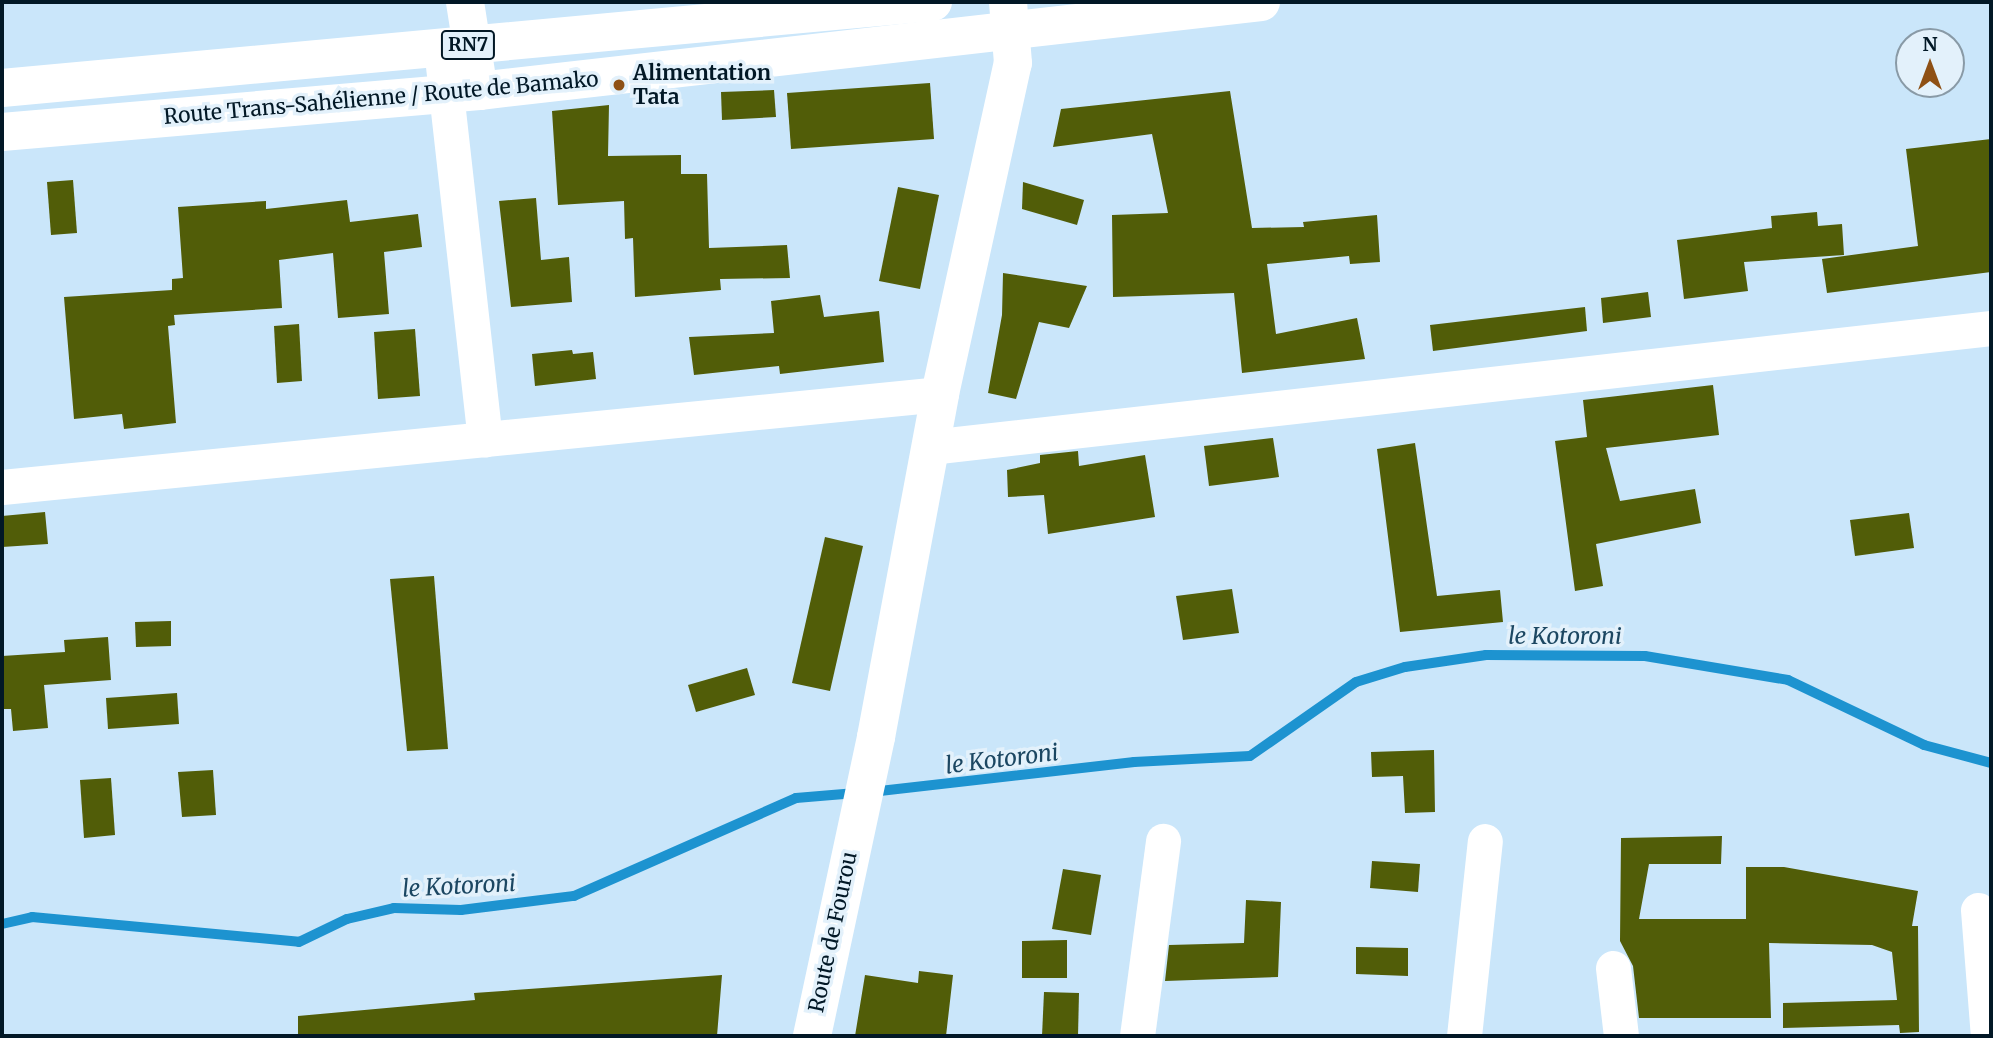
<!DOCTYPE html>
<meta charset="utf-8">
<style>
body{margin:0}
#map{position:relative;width:1993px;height:1038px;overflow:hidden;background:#cae6fa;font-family:Merriweather,serif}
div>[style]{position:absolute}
.stream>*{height:10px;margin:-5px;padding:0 5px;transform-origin:5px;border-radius:5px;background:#1d93d0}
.building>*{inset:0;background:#515d08}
.minor>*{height:35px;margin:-17.5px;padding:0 17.5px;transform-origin:17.5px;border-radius:17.5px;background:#fff}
.tertiary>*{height:38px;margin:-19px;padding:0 19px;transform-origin:19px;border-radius:19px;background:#fff}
.secondary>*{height:38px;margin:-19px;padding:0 19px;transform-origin:19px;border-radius:19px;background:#fff}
.trunk>*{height:38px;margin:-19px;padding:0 19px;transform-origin:19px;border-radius:19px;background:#fff}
.dots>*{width:19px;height:19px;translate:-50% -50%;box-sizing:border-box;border:4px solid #e3f1fb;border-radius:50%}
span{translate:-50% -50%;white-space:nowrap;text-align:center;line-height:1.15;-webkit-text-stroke:7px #e3f1fb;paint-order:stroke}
.shield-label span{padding:2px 5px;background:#e3f1fb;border:2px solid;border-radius:5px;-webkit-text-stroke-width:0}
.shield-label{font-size:19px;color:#021826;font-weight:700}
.poi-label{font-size:21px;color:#021826;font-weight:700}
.left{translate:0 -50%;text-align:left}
.street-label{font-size:21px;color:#021826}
.water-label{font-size:23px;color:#1c4762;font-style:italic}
.frame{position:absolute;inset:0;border:4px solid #021826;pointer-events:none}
.north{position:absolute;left:1895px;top:28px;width:70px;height:70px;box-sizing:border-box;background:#e3f1fb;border:2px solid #899aa6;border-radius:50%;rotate:0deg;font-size:19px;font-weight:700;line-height:28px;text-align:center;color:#021826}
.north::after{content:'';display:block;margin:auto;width:24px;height:32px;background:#8e5015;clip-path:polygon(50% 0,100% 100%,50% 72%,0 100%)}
</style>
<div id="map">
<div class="stream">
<i style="left:871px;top:792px;width:265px;rotate:-6.5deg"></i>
<i style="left:1134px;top:762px;width:116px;rotate:-3deg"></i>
<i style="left:1250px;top:756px;width:129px;rotate:-34.9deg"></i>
<i style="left:1356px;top:682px;width:51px;rotate:-17deg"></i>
<i style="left:1405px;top:667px;width:82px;rotate:-8.4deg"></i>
<i style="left:1486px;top:655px;width:159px;rotate:0.4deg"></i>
<i style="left:1645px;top:656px;width:145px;rotate:9.5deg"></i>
<i style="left:1788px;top:680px;width:151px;rotate:25.5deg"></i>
<i style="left:1924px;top:745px;width:69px;rotate:15deg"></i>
<i style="left:2px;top:924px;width:31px;rotate:-13deg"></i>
<i style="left:32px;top:917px;width:268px;rotate:5.3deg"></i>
<i style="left:299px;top:942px;width:53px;rotate:-25.6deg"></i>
<i style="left:347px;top:919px;width:48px;rotate:-13.2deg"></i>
<i style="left:394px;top:908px;width:67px;rotate:1.7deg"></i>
<i style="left:461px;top:910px;width:114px;rotate:-7.1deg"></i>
<i style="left:574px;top:896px;width:243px;rotate:-23.8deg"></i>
<i style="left:796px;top:798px;width:60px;rotate:-4.8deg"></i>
</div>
<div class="building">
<i style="clip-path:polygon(930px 83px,934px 139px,791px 149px,787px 93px)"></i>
<i style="clip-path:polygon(774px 90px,776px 117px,722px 120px,721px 92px)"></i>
<i style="clip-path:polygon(1230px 91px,1252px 228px,1304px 227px,1303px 222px,1377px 215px,1380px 262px,1350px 264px,1349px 256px,1267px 264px,1276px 334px,1357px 318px,1365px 359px,1242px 373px,1234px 293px,1113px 297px,1112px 215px,1168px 213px,1152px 134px,1053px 147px,1061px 109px)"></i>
<i style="clip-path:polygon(609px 105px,608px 156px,681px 155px,681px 174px,707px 174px,709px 248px,787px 245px,790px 278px,720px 279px,721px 290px,635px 297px,633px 238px,625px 239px,624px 201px,558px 205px,552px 111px)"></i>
<i style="clip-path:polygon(1991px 139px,1991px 272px,1827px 293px,1822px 259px,1918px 246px,1906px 149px)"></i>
<i style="clip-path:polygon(73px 180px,77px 233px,51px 235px,47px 182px)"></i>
<i style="clip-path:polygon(1023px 182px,1084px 200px,1077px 225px,1022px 209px)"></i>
<i style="clip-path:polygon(898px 187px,939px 195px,920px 289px,879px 281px)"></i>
<i style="clip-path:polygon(536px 198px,541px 260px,569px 257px,572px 302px,511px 307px,499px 201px)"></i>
<i style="clip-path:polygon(347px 200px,350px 222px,418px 214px,422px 247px,384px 252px,389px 314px,338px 318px,333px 253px,279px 260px,282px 308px,174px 315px,175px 325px,168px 326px,176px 423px,124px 429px,122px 414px,74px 419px,64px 297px,172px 290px,172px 279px,183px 278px,178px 207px,266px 201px,266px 209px)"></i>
<i style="clip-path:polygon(1817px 212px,1818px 226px,1842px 224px,1844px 255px,1744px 262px,1748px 291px,1684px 299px,1677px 240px,1772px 228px,1771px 216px)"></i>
<i style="clip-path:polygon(1003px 273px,1087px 286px,1069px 328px,1039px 322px,1016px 399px,988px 393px,1002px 315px)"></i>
<i style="clip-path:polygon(1648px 292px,1651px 317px,1603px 323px,1601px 298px)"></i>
<i style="clip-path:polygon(820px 295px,824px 317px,879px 311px,884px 362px,780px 374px,779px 366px,694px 375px,689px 337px,774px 333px,771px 301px)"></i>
<i style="clip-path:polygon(1585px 307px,1587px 331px,1433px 351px,1430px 325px)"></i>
<i style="clip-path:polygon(299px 324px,302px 381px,277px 383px,274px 326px)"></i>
<i style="clip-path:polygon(415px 329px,420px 396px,378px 399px,374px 332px)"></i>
<i style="clip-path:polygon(572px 350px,573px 354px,593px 352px,596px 379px,535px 386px,532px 354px)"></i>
<i style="clip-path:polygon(1713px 385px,1719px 435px,1606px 448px,1620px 501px,1695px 489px,1701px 523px,1596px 544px,1603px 586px,1575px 591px,1555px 441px,1587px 437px,1583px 400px)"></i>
<i style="clip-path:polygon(1273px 438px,1279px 477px,1209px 486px,1204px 446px)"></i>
<i style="clip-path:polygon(1415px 443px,1437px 596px,1500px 590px,1503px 622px,1400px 632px,1377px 449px)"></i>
<i style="clip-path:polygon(1078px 451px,1079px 466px,1145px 455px,1155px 517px,1048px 534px,1044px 495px,1008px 497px,1007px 470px,1040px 463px,1040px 455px)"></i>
<i style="clip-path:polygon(45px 512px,48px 544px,2px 547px,2px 516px)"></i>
<i style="clip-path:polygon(1909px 513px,1914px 548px,1855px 556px,1850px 520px)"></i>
<i style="clip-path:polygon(825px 537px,863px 546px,830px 691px,792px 683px)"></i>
<i style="clip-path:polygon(434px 576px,448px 749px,407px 751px,390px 579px)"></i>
<i style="clip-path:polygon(1232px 589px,1239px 633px,1183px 640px,1176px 596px)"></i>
<i style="clip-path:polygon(171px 621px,171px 646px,136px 647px,135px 622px)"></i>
<i style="clip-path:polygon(108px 637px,111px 680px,44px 685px,48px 728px,13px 731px,11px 709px,2px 709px,2px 656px,65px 652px,64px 640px)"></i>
<i style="clip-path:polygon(747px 668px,755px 695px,696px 712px,688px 685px)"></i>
<i style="clip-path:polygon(177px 693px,179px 724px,108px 729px,106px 698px)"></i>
<i style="clip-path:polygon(1434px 750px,1435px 812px,1405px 813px,1403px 776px,1372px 777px,1371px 752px)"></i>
<i style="clip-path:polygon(213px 770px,216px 815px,182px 817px,178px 772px)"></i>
<i style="clip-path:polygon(111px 778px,115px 835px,84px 838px,80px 780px)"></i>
<i style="clip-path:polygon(1722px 836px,1721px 864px,1649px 864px,1639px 919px,1746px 919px,1746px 867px,1784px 867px,1918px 891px,1912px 926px,1918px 926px,1919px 1032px,1900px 1033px,1899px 1025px,1783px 1028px,1783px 1003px,1897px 1000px,1892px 952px,1872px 945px,1769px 943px,1771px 1018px,1639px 1018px,1633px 966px,1620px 941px,1621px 838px)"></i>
<i style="clip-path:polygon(1372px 861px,1420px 864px,1418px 892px,1370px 888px)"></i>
<i style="clip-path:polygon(1063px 869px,1101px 875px,1091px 935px,1052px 929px)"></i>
<i style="clip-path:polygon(1246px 900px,1281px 902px,1278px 977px,1165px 981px,1169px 945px,1244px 943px)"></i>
<i style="clip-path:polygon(1067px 940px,1067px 978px,1022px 978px,1022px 941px)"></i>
<i style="clip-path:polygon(1356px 947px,1408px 948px,1408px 976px,1356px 974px)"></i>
<i style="clip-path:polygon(919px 971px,953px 975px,946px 1036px,855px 1036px,865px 975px,918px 983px)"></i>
<i style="clip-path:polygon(722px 975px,717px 1036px,298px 1036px,298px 1016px,475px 1000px,474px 993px)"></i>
<i style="clip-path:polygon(1044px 992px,1079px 993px,1078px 1036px,1042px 1036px)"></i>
</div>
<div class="minor">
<i style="left:441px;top:48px;width:394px;rotate:83.6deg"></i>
<i style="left:930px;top:447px;width:1068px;rotate:-6.4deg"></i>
<i style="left:2px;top:487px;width:943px;rotate:-5.66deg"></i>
<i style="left:1978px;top:910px;width:126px;rotate:85.5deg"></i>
<i style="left:1613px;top:968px;width:68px;rotate:83.3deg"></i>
<i style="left:1137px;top:1036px;width:197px;rotate:-82.4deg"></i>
<i style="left:1464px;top:1036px;width:196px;rotate:-83.9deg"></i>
</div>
<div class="tertiary">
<i style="left:465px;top:2px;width:90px;rotate:81.1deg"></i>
</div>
<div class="secondary">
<i style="left:812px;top:1036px;width:306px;rotate:-77.9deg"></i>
<i style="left:876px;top:737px;width:349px;rotate:-79.4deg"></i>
<i style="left:940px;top:394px;width:339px;rotate:-77.6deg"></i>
<i style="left:1013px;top:63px;width:61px;rotate:-94.7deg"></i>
</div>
<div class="trunk">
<i style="left:2px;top:88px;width:935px;rotate:-5.28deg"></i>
<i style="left:2px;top:132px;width:479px;rotate:-4.9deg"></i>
<i style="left:479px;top:91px;width:787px;rotate:-6.49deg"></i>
</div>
<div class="dots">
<i style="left:619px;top:85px;background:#8e5015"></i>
</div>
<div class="shield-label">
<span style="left:468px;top:45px">RN7</span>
</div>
<div class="poi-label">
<span class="left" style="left:633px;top:85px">Alimentation<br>Tata</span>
</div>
<div class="street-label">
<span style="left:381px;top:98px;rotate:-5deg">Route Trans-Sahélienne / Route de Bamako</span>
<span style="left:833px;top:932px;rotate:-78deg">Route de Fourou</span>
</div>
<div class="water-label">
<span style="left:1565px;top:636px">le Kotoroni</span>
<span style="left:1002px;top:759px;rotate:-7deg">le Kotoroni</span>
<span style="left:459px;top:886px;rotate:-3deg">le Kotoroni</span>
</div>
<div class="frame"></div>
<div class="north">N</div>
</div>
